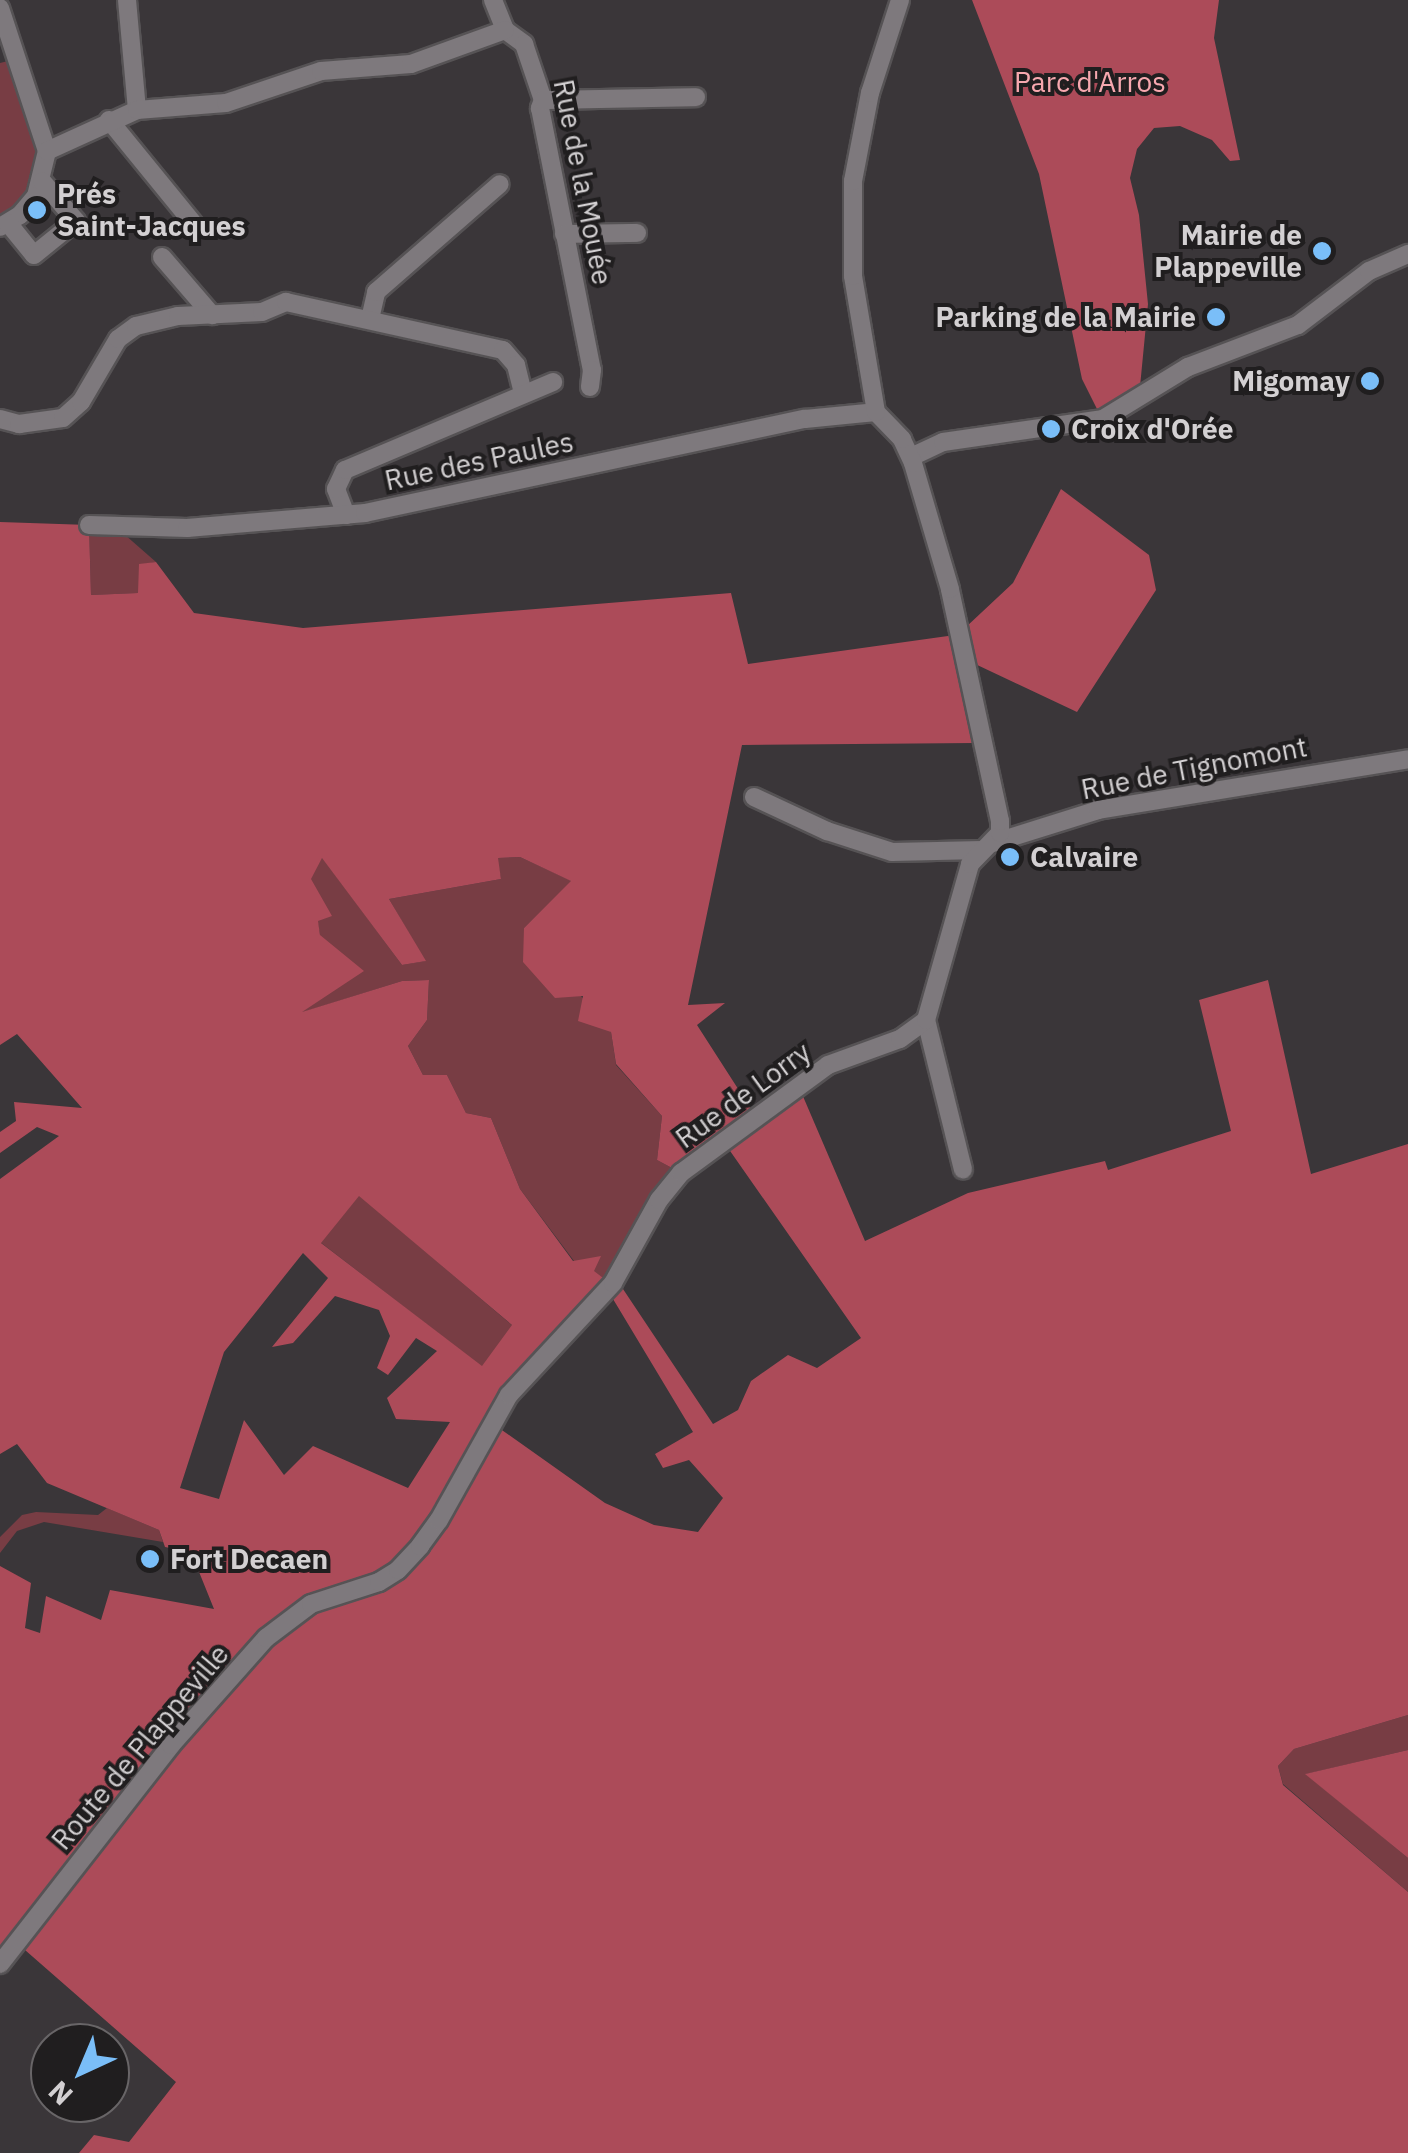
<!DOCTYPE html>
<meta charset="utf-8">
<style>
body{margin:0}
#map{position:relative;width:1408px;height:2153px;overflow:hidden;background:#3a3639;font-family:"IBM Plex Sans",sans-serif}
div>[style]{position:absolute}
.green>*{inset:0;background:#783d44}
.forest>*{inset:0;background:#ac4b59}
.roads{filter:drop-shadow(2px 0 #565355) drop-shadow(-2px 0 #565355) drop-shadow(0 2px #565355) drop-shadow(0 -2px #565355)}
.minor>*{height:18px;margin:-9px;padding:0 9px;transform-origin:9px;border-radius:9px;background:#7e797d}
.dots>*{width:28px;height:28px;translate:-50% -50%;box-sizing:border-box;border:5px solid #201e1f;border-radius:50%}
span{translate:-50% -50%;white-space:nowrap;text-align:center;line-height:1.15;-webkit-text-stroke:8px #201e1f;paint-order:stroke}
.park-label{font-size:28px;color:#f7a8af}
.street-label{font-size:28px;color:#d3d0d2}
.poi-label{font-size:28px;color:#d3d0d2;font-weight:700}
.left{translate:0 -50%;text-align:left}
.right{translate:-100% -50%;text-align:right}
.north{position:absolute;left:30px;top:2023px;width:100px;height:100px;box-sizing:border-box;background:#201e1f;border:2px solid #686567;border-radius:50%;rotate:224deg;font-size:28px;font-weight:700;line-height:40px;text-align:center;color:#d3d0d2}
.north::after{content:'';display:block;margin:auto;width:35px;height:45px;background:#7abef8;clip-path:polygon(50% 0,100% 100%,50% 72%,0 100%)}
</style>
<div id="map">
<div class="green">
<i style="clip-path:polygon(16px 59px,47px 151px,42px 181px,0 227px,0 63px)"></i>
<i style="clip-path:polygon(89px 525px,124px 534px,156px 562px,139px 565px,139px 593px,91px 595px)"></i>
<i style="clip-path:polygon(322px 857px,402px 965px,425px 961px,389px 899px,501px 879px,497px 858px,520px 857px,572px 881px,524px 928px,611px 1032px,616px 1065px,662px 1116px,657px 1160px,672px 1168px,641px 1213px,607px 1281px,574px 1261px,520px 1189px,491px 1118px,466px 1113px,447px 1075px,423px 1075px,408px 1046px,427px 1020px,429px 980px,402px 981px,297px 1014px,320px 935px,310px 879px)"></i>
<i style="clip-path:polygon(359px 1195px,513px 1326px,482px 1367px,320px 1242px)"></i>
<i style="clip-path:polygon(107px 1508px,159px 1530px,163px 1542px,44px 1522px,17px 1531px,0 1553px,0 1537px,22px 1515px,36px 1512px,98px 1515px)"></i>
<i style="clip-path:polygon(1408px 1715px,1408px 1750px,1306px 1774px,1408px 1858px,1408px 1892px,1283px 1784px,1278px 1766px,1294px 1749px)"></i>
</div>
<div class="forest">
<i style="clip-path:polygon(972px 0,1219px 0,1214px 38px,1240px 160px,1230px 161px,1212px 140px,1180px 126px,1154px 128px,1137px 149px,1130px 178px,1139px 215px,1148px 304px,1139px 397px,1098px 411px,1082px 379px,1039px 174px)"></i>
<i style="clip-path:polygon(1061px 489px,1149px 555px,1156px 590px,1077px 712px,973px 663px,966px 627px,1013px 583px)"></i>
<i style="clip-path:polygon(evenodd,0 522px,89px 525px,91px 595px,138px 593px,139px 564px,156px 562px,194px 613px,303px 628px,731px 593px,748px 664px,955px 635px,975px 743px,742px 745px,688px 1005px,725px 1003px,697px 1025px,751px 1109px,672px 1168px,657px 1160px,662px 1116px,616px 1064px,611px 1032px,578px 1021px,583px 996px,555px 998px,523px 962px,524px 928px,571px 881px,520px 857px,498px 858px,501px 879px,389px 899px,426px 961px,402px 965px,322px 858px,311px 879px,332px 916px,318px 921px,320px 935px,364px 971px,302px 1012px,402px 981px,429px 980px,427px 1020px,408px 1046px,423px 1075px,447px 1075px,466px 1113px,491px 1118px,520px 1189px,573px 1261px,601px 1256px,594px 1271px,607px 1281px,522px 1369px,499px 1428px,605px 1503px,654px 1525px,698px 1532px,723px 1498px,689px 1460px,663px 1468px,655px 1454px,693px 1432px,613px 1299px,621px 1286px,713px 1424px,738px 1410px,751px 1381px,788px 1355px,817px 1368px,861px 1338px,728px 1148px,802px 1094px,865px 1241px,968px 1193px,1105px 1161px,1108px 1170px,1231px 1131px,1199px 1000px,1268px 980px,1311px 1174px,1408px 1144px,1408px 1715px,1294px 1749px,1278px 1766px,1283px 1785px,1408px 1892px,1408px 2153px,79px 2153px,94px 2135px,129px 2142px,176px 2082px,17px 1943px,0 1957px,0 1566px,31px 1583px,25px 1628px,40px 1633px,46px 1596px,101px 1620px,110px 1590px,214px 1609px,191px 1552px,165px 1547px,159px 1530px,47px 1483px,17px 1444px,0 1454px,0 1179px,59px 1136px,37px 1127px,0 1153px,0 1132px,16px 1121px,14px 1102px,82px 1108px,17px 1034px,0 1045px,0 522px,359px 1196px,512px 1325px,482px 1366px,321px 1243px,359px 1196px,0 522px,303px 1253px,328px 1278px,272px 1347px,293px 1343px,335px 1296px,379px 1310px,390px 1336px,377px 1368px,388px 1375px,416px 1338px,437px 1351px,387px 1398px,396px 1419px,450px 1422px,408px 1488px,313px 1446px,284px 1475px,244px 1420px,219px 1499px,180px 1488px,224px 1352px,303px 1253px)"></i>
<i style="clip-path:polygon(1408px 1750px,1408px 1858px,1305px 1774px)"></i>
</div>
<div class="roads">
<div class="minor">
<i style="left:127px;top:0;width:110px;rotate:84.8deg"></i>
<i style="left:493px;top:0;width:32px;rotate:68deg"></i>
<i style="left:505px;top:30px;width:24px;rotate:36deg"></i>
<i style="left:524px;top:44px;width:59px;rotate:71.3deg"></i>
<i style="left:543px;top:100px;width:9px;rotate:111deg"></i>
<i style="left:540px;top:108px;width:267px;rotate:78.8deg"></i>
<i style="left:592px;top:370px;width:17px;rotate:97deg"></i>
<i style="left:0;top:8px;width:151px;rotate:71.8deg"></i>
<i style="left:47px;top:151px;width:46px;rotate:103.7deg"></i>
<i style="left:36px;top:196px;width:25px;rotate:130deg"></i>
<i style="left:20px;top:215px;width:23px;rotate:149deg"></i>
<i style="left:543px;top:100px;width:153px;rotate:-1.1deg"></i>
<i style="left:109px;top:120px;width:139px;rotate:50.8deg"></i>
<i style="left:47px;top:151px;width:99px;rotate:-24.5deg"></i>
<i style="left:137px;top:110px;width:89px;rotate:-4.5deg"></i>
<i style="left:226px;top:103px;width:100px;rotate:-18.6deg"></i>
<i style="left:321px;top:71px;width:90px;rotate:-4.4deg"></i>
<i style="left:411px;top:64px;width:100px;rotate:-19.9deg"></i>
<i style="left:8px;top:223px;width:41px;rotate:50.9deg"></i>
<i style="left:34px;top:255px;width:54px;rotate:-39deg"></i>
<i style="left:76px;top:221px;width:52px;rotate:-130.4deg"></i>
<i style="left:564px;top:234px;width:73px;rotate:-0.8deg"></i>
<i style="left:162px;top:257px;width:77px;rotate:49.2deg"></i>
<i style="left:370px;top:319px;width:28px;rotate:-77deg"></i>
<i style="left:376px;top:292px;width:164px;rotate:-41.1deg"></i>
<i style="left:0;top:419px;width:20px;rotate:15deg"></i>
<i style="left:19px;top:424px;width:44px;rotate:-7.8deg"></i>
<i style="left:63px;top:418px;width:24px;rotate:-42deg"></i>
<i style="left:81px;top:402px;width:73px;rotate:-59.6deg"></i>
<i style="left:118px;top:339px;width:22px;rotate:-36deg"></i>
<i style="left:136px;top:326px;width:43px;rotate:-13.4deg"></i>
<i style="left:178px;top:316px;width:84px;rotate:-2.7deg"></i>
<i style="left:262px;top:312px;width:26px;rotate:-23deg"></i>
<i style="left:286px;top:302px;width:222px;rotate:12.5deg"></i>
<i style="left:503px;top:350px;width:20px;rotate:49deg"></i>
<i style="left:516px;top:365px;width:30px;rotate:76deg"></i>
<i style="left:911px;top:457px;width:35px;rotate:-25deg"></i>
<i style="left:943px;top:442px;width:162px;rotate:-8.2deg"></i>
<i style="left:1103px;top:419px;width:100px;rotate:-31.5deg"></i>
<i style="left:1188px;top:367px;width:118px;rotate:-20.9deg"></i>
<i style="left:1298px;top:325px;width:89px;rotate:-37.3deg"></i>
<i style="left:1369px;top:271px;width:43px;rotate:-23.6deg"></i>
<i style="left:346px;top:515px;width:28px;rotate:-111deg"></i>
<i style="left:336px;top:489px;width:21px;rotate:-65deg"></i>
<i style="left:345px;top:470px;width:226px;rotate:-22.9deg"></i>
<i style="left:89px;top:525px;width:98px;rotate:1.8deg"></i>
<i style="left:187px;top:528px;width:179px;rotate:-4.8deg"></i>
<i style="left:365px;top:513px;width:450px;rotate:-12.1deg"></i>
<i style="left:805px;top:419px;width:71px;rotate:-5.6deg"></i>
<i style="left:754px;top:797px;width:81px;rotate:25deg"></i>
<i style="left:827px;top:831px;width:68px;rotate:17.9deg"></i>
<i style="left:892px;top:852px;width:90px;rotate:-1.3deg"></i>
<i style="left:993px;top:843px;width:110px;rotate:-17.4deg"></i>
<i style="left:1098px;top:810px;width:314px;rotate:-9.3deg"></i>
<i style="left:926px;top:1020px;width:154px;rotate:76.1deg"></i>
<i style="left:0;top:1964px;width:278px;rotate:-52deg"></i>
<i style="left:171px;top:1745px;width:143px;rotate:-48.4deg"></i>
<i style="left:266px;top:1638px;width:56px;rotate:-37.1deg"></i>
<i style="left:311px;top:1604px;width:71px;rotate:-17.9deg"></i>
<i style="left:379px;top:1582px;width:22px;rotate:-32deg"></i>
<i style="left:398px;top:1570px;width:33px;rotate:-47deg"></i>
<i style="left:420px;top:1546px;width:32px;rotate:-54deg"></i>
<i style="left:439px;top:1520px;width:143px;rotate:-60.8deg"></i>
<i style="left:509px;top:1395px;width:153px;rotate:-47.1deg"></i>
<i style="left:613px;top:1283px;width:95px;rotate:-61deg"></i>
<i style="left:659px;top:1200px;width:35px;rotate:-51deg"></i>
<i style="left:681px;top:1173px;width:182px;rotate:-36.3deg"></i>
<i style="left:828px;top:1065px;width:77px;rotate:-19.9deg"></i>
<i style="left:900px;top:1039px;width:32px;rotate:-36deg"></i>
<i style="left:926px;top:1020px;width:162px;rotate:-74.2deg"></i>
<i style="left:970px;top:864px;width:43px;rotate:-45.9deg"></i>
<i style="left:1000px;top:833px;width:12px;rotate:-90deg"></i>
<i style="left:1000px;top:821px;width:237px;rotate:-102.2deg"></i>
<i style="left:950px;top:589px;width:131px;rotate:-106.4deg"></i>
<i style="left:913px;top:463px;width:26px;rotate:-115deg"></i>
<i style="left:902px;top:439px;width:37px;rotate:-134deg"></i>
<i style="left:876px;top:412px;width:138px;rotate:-99.6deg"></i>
<i style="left:853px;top:276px;width:95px;rotate:-90deg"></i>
<i style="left:853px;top:181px;width:90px;rotate:-79.1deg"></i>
<i style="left:870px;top:93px;width:98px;rotate:-72.1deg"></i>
</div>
</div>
<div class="dots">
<i style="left:37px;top:210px;background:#7abef8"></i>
<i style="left:1322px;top:251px;background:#7abef8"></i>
<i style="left:1216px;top:317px;background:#7abef8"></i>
<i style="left:1370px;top:381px;background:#7abef8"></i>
<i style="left:1051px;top:429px;background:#7abef8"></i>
<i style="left:1010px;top:857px;background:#7abef8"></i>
<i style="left:150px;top:1559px;background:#7abef8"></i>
</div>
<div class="park-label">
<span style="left:1090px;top:82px">Parc d'Arros</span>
</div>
<div class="street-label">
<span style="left:583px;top:182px;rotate:79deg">Rue de la Mouée</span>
<span style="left:479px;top:461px;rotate:-12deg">Rue des Paules</span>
<span style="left:1194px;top:768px;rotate:-11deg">Rue de Tignomont</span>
<span style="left:743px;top:1095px;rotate:-36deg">Rue de Lorry</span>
<span style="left:140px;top:1747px;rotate:-50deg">Route de Plappeville</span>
</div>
<div class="poi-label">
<span class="left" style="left:57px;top:210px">Prés<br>Saint-Jacques</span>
<span class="right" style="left:1302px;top:251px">Mairie de<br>Plappeville</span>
<span class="right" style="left:1196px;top:317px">Parking de la Mairie</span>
<span class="right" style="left:1350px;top:381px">Migomay</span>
<span class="left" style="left:1071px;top:429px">Croix d'Orée</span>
<span class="left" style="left:1030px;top:857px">Calvaire</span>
<span class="left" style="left:170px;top:1559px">Fort Decaen</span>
</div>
<div class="north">N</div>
</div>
